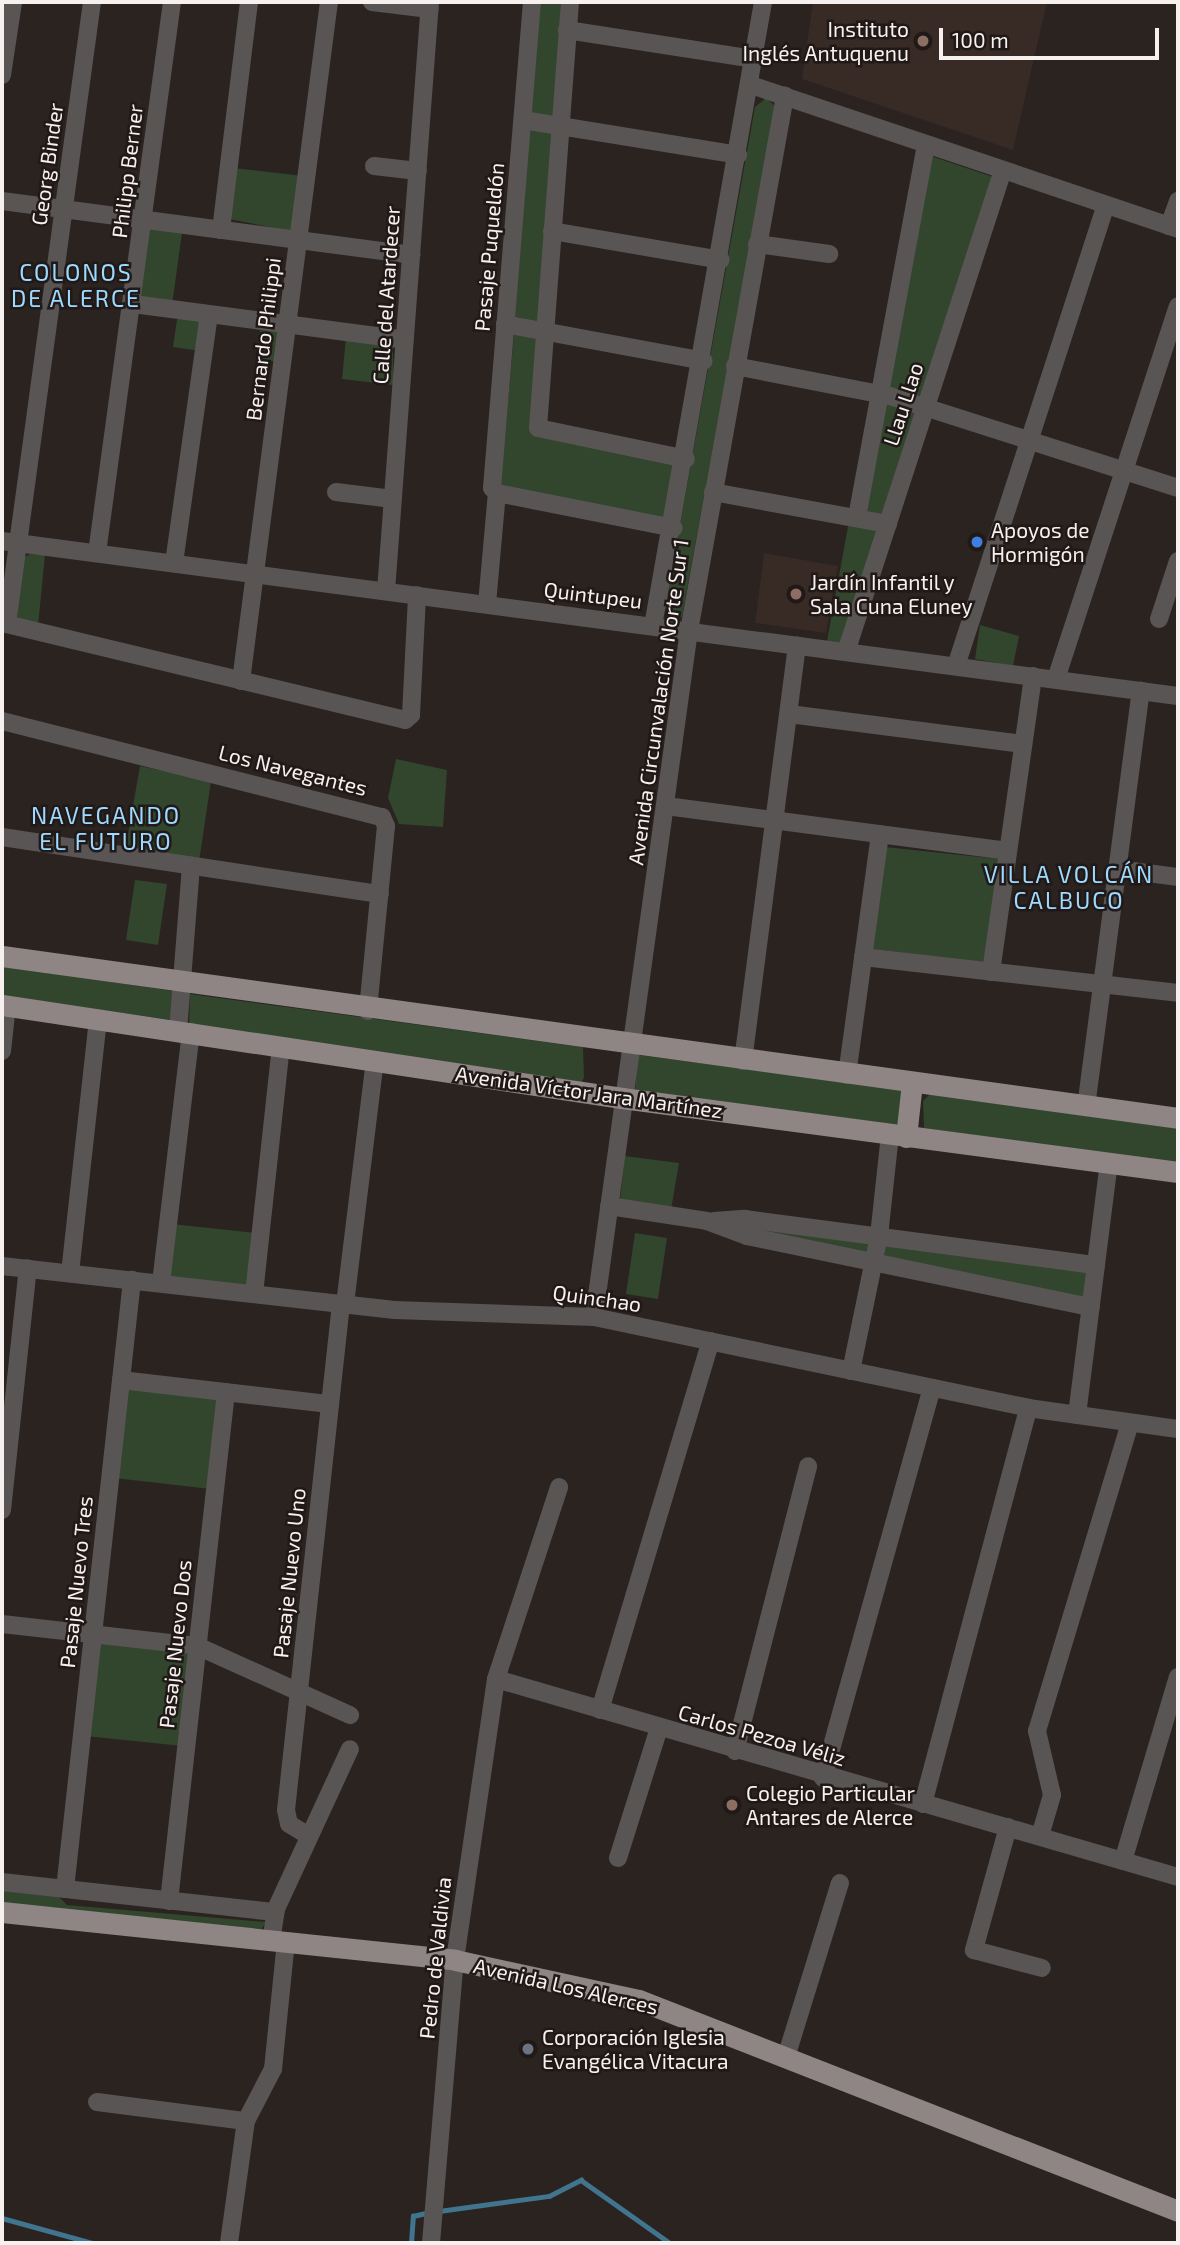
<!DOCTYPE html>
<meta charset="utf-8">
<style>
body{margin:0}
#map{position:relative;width:1180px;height:2245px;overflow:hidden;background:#2a2320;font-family:"Exo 2",sans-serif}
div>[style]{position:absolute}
.built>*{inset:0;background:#382a25}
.green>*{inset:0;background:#32452d}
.stream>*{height:4.5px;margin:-2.25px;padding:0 2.25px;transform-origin:2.25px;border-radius:2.25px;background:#41758f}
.minor>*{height:18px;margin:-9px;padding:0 9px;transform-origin:9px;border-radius:9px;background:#595555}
.major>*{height:21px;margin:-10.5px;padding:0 10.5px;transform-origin:10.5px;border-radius:10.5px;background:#8e8584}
.dots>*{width:19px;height:19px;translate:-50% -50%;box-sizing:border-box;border:4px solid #201917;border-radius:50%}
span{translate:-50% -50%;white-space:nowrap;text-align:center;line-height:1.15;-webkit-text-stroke:5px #201917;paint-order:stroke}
.poi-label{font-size:21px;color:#f6f0ee}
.right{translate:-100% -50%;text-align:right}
.left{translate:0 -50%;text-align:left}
.street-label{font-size:21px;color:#f6f0ee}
.neighbourhood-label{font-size:23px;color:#9edaff;letter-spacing:2px}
.frame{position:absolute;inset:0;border:4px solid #f6f0ee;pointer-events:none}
.scale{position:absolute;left:939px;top:28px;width:220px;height:32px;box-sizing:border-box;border:4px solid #f6f0ee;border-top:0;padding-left:9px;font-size:21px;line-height:24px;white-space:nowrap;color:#f6f0ee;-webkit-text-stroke:5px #201917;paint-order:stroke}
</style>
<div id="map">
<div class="built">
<i style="clip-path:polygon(813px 2px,1047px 2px,1013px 150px,802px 79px)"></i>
<i style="clip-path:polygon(764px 553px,838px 566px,826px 633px,755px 623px)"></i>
</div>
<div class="green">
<i style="clip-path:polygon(534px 2px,566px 2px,555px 119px,529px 115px)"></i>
<i style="clip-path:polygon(766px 98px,775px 106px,759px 196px,682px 617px,674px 621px,665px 608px,755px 107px)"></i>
<i style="clip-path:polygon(526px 128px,554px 128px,541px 322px,512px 316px)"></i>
<i style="clip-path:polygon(931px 156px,993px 177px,921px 397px,887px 387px)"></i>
<i style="clip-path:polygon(234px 168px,303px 176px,297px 226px,290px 231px,229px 219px)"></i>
<i style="clip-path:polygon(149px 229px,182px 233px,172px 305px,139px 297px)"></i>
<i style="clip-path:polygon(178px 313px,198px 316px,204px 324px,200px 351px,173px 347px)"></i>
<i style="clip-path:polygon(261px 326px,283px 334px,278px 362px,256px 358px)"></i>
<i style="clip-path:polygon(514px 334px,536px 338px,533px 424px,675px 464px,665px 518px,500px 490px)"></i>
<i style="clip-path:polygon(346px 337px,393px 347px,393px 385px,342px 379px)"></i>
<i style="clip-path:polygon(886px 403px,918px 414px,889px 516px,865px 515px)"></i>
<i style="clip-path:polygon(849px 521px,879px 528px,843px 643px,827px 641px)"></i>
<i style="clip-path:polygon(30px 554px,45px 555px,38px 626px,14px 616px,23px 558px)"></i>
<i style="clip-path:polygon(980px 625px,1019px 636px,1013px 666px,975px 659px)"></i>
<i style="clip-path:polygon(396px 759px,447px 770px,443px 827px,399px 824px,388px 798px)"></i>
<i style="clip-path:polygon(140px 766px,211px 781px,199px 862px,125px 851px)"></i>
<i style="clip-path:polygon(885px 847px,999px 859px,986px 963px,872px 949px)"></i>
<i style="clip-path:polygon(135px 880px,167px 884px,158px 945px,126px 940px)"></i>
<i style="clip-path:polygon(2px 966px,173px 991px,172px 1020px,2px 996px)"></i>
<i style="clip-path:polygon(190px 994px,583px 1047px,584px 1077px,582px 1082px,189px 1024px)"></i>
<i style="clip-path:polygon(638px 1055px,898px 1089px,903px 1092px,899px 1125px,635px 1091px)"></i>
<i style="clip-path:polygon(930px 1094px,1178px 1127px,1178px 1165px,924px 1128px,923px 1101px)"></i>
<i style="clip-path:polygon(625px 1156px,679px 1163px,671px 1210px,620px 1200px)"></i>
<i style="clip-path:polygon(728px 1223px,869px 1240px,868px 1255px)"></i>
<i style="clip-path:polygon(172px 1224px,257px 1233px,247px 1286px,170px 1277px)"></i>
<i style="clip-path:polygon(635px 1233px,667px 1238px,658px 1299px,626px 1294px)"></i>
<i style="clip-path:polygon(886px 1244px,1087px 1269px,1089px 1298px,884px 1257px)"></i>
<i style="clip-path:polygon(127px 1388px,220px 1397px,211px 1489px,114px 1478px)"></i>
<i style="clip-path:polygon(97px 1643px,191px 1654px,183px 1746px,85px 1736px)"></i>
<i style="clip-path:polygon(2px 1890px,59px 1897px,67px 1905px,266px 1922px,261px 1930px,2px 1903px)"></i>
</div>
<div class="stream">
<i style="left:439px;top:2211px;width:111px;rotate:-7.8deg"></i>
<i style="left:549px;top:2196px;width:36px;rotate:-27deg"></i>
<i style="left:581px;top:2180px;width:109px;rotate:35.3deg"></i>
<i style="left:2px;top:2218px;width:94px;rotate:15.4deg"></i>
<i style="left:411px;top:2243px;width:27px;rotate:-86deg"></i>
<i style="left:413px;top:2216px;width:17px;rotate:-13deg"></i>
<i style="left:821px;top:2243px;width:34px"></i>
</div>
<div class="minor">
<i style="left:372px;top:2px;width:58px;rotate:6.9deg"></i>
<i style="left:570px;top:2px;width:427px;rotate:94.3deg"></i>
<i style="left:538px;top:428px;width:151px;rotate:11.8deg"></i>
<i style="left:567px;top:30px;width:190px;rotate:8.8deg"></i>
<i style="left:2px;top:75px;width:74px;rotate:-81.4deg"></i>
<i style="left:751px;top:85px;width:451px;rotate:18.6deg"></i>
<i style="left:523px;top:120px;width:218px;rotate:9.2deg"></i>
<i style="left:374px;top:166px;width:44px;rotate:6.5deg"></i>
<i style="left:2px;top:201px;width:413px;rotate:7.5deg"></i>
<i style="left:1169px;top:226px;width:27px;rotate:-70deg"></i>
<i style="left:221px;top:230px;width:230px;rotate:-83deg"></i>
<i style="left:552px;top:231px;width:171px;rotate:9.7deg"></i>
<i style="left:757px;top:244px;width:73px;rotate:7.9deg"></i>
<i style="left:133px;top:304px;width:274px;rotate:7.5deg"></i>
<i style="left:505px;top:324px;width:202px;rotate:10.5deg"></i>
<i style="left:735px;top:366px;width:158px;rotate:11deg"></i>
<i style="left:890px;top:396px;width:302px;rotate:17.7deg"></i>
<i style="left:336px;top:492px;width:57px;rotate:7deg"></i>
<i style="left:713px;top:492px;width:178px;rotate:10.4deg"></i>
<i style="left:497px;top:493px;width:7px;rotate:-135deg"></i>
<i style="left:492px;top:488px;width:488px;rotate:-85.3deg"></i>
<i style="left:497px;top:493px;width:180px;rotate:11.2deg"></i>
<i style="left:857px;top:517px;width:379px;rotate:-79.5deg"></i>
<i style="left:2px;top:541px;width:1186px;rotate:7.51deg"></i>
<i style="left:97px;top:553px;width:556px;rotate:-82.25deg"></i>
<i style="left:174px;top:563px;width:251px;rotate:-82deg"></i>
<i style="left:386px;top:591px;width:591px;rotate:-85.73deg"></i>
<i style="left:487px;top:604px;width:111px;rotate:-84.9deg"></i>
<i style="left:1159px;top:619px;width:61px;rotate:-71.9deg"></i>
<i style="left:2px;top:623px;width:415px;rotate:13.5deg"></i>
<i style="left:405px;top:720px;width:8px;rotate:-40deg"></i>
<i style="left:411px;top:715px;width:120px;rotate:-87.1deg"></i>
<i style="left:7px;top:624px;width:628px;rotate:-82.22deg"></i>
<i style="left:653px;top:626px;width:634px;rotate:-80deg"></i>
<i style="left:846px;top:652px;width:507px;rotate:-71.96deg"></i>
<i style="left:956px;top:666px;width:485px;rotate:-72deg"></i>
<i style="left:1056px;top:679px;width:392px;rotate:-71.9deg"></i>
<i style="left:241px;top:681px;width:685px;rotate:-82.62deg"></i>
<i style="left:789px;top:714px;width:236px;rotate:7.3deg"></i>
<i style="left:2px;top:721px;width:392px;rotate:14.2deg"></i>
<i style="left:382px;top:817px;width:10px;rotate:66deg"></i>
<i style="left:386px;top:826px;width:186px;rotate:95.6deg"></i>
<i style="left:666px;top:806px;width:345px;rotate:7.5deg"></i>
<i style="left:2px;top:837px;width:382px;rotate:8.6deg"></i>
<i style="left:1118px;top:869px;width:61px;rotate:7.6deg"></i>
<i style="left:863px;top:957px;width:317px;rotate:6.5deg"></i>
<i style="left:991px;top:972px;width:299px;rotate:-81.9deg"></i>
<i style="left:178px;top:1031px;width:166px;rotate:-85.5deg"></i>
<i style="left:2px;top:1051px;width:46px;rotate:-83.8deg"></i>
<i style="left:743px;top:1061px;width:419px;rotate:-82.6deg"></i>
<i style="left:847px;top:1075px;width:243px;rotate:-82.2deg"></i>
<i style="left:1086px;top:1107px;width:420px;rotate:-82.5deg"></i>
<i style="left:609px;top:1206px;width:99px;rotate:8.7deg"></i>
<i style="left:707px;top:1221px;width:43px;rotate:20.6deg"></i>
<i style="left:747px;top:1236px;width:351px;rotate:11.7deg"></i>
<i style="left:714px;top:1221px;width:31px;rotate:-4deg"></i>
<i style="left:745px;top:1219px;width:354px;rotate:7.5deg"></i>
<i style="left:2px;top:1266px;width:395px;rotate:6.4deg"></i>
<i style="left:395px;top:1310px;width:199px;rotate:2deg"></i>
<i style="left:594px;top:1317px;width:443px;rotate:11.8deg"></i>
<i style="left:1028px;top:1408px;width:151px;rotate:8deg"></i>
<i style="left:70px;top:1273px;width:256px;rotate:-83.7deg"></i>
<i style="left:161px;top:1283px;width:253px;rotate:-83.2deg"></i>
<i style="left:254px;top:1294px;width:249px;rotate:-83.8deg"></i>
<i style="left:345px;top:1304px;width:246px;rotate:-83deg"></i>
<i style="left:594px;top:1317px;width:693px;rotate:-82.12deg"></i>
<i style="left:689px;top:631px;width:544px;rotate:-79.83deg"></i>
<i style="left:851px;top:1371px;width:138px;rotate:-78.3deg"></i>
<i style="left:879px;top:1236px;width:102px;rotate:-83.8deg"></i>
<i style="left:121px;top:1380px;width:210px;rotate:6.6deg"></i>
<i style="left:1077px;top:1415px;width:254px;rotate:-82.8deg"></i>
<i style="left:2px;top:1510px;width:243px;rotate:-83.9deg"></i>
<i style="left:2px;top:1624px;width:196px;rotate:6.4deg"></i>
<i style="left:197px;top:1646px;width:168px;rotate:24.3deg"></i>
<i style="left:496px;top:1679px;width:710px;rotate:16.19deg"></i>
<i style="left:600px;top:1710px;width:385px;rotate:-73.3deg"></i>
<i style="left:735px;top:1751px;width:294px;rotate:-75.6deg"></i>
<i style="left:823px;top:1778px;width:405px;rotate:-74.4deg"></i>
<i style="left:923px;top:1804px;width:410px;rotate:-75.1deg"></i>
<i style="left:1008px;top:1827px;width:128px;rotate:105.5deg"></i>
<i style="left:974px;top:1950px;width:70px;rotate:14.8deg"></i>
<i style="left:309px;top:1836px;width:23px;rotate:-149deg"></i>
<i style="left:289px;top:1824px;width:14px;rotate:-102deg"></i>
<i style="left:286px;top:1810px;width:509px;rotate:-83.8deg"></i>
<i style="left:1040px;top:1836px;width:43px;rotate:-73.7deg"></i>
<i style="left:1052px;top:1795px;width:66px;rotate:-103.2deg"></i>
<i style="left:1037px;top:1731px;width:322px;rotate:-73.2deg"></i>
<i style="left:618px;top:1858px;width:136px;rotate:-72.5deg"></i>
<i style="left:1123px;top:1861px;width:192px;rotate:-73.4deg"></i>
<i style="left:2px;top:1882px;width:275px;rotate:6.3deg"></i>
<i style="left:65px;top:1889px;width:613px;rotate:-83.72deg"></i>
<i style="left:169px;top:1901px;width:512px;rotate:-83.61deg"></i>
<i style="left:271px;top:1941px;width:32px;rotate:-81deg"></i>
<i style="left:276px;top:1909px;width:176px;rotate:-65.2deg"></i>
<i style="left:787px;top:2054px;width:179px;rotate:-72.8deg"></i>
<i style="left:97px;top:2102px;width:150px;rotate:7.3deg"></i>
<i style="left:229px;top:2243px;width:123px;rotate:-82.1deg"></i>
<i style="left:246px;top:2121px;width:59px;rotate:-62.6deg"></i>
<i style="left:273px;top:2069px;width:128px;rotate:-84.2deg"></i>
<i style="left:431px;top:2243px;width:284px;rotate:-85.2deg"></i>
<i style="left:455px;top:1960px;width:284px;rotate:-81.7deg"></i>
<i style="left:496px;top:1679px;width:202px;rotate:-71.8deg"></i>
</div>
<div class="major">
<i style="left:2px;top:956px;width:1187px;rotate:7.84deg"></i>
<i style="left:2px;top:1005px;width:627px;rotate:8.53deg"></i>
<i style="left:622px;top:1098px;width:561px;rotate:7.58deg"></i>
<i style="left:906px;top:1137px;width:54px;rotate:-83.7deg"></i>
<i style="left:2px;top:1912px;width:456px;rotate:6deg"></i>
<i style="left:455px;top:1960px;width:188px;rotate:12.3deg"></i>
<i style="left:639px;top:2000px;width:579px;rotate:21.38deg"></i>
</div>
<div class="dots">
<i style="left:923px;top:41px;background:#8d6e63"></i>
<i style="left:977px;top:542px;background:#3f7fe0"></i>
<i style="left:796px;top:594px;background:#8d6e63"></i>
<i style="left:732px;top:1805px;background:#8d6e63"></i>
<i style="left:528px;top:2049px;background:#6b7280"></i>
</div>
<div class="poi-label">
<span class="right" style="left:909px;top:41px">Instituto<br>Inglés Antuquenu</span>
<span class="left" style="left:991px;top:542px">Apoyos de<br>Hormigón</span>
<span class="left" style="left:810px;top:594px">Jardín Infantil y<br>Sala Cuna Eluney</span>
<span class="left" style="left:746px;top:1805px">Colegio Particular<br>Antares de Alerce</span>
<span class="left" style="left:542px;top:2049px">Corporación Iglesia<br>Evangélica Vitacura</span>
</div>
<div class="street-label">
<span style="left:47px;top:164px;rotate:-82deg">Georg Binder</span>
<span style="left:127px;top:171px;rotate:-83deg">Philipp Berner</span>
<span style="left:489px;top:247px;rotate:-85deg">Pasaje Puqueldón</span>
<span style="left:386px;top:295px;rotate:-86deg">Calle del Atardecer</span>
<span style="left:263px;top:339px;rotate:-83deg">Bernardo Philippi</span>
<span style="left:903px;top:404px;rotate:-72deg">Llau Llao</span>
<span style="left:593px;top:595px;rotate:7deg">Quintupeu</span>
<span style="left:658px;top:702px;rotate:-82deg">Avenida Circunvalación Norte Sur 1</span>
<span style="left:293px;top:770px;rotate:14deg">Los Navegantes</span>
<span style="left:589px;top:1092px;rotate:8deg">Avenida Víctor Jara Martínez</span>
<span style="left:597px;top:1298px;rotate:8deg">Quinchao</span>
<span style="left:289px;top:1573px;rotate:-84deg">Pasaje Nuevo Uno</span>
<span style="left:76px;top:1582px;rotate:-84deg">Pasaje Nuevo Tres</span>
<span style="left:175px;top:1644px;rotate:-84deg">Pasaje Nuevo Dos</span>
<span style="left:762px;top:1735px;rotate:16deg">Carlos Pezoa Véliz</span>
<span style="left:435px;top:1958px;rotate:-84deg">Pedro de Valdivia</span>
<span style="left:566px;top:1986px;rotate:13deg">Avenida Los Alerces</span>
</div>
<div class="neighbourhood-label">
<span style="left:76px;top:285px">COLONOS<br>DE ALERCE</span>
<span style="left:106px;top:828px">NAVEGANDO<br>EL FUTURO</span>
<span style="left:1069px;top:887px">VILLA VOLCÁN<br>CALBUCO</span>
</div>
<div class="frame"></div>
<div class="scale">100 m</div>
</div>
